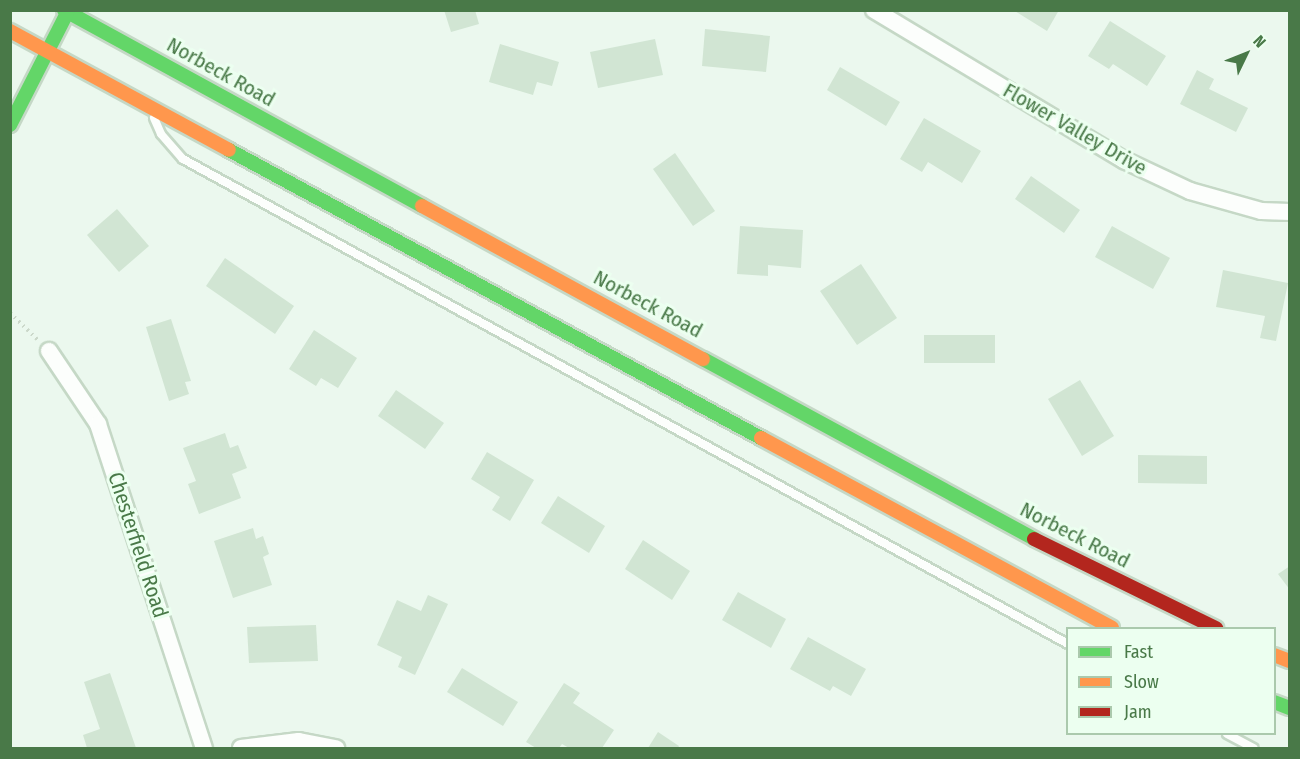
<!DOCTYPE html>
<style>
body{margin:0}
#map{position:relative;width:1300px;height:759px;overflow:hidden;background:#ebf8ee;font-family:"Fira Sans Condensed",sans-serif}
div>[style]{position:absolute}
.building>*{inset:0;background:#d1e5d3}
.path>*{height:4px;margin-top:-2px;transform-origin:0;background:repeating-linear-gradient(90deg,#cbd8ca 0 1.5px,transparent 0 6px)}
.roads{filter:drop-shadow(2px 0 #c5d8c6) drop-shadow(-2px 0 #c5d8c6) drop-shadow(0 2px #c5d8c6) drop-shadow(0 -2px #c5d8c6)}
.lane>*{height:8px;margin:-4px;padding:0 4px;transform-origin:4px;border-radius:4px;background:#fcfefc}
.street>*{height:16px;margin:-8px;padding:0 8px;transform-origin:8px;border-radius:8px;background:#fcfefc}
.fast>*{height:14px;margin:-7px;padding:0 7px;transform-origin:7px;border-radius:7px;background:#63d668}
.slow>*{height:14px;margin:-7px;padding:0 7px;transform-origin:7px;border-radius:7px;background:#ff974d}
.jam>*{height:14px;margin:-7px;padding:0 7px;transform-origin:7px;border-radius:7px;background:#b3261e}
span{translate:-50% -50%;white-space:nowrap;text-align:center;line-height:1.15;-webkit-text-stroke:6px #ecfff0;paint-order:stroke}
.street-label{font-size:21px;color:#497948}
.frame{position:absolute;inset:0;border:12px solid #497948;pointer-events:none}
.legend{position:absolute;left:1066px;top:627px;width:210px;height:108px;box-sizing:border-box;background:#ecfff0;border:2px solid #abc9ad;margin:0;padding:8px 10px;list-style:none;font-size:18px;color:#497948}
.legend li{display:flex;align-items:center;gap:12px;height:30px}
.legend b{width:30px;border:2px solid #abc9ad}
.north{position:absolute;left:1216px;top:24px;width:60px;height:60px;-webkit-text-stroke:4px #ecfff0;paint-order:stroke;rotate:47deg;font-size:16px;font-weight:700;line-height:24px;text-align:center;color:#497948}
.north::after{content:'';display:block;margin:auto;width:21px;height:27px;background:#497948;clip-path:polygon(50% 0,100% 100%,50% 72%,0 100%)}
</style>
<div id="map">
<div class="building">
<i style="clip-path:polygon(444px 10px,475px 10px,479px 24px,451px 32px)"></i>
<i style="clip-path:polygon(1013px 10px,1059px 10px,1047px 31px)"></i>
<i style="clip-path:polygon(1110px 21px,1166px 56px,1147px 86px,1113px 64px,1109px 69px,1088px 56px)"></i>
<i style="clip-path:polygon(705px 29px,770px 36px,766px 72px,702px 66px)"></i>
<i style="clip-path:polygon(655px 39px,663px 75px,598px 88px,590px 52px)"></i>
<i style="clip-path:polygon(500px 44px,559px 62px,552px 86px,537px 82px,533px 95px,489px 82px)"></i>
<i style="clip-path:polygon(840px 67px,900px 102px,886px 126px,827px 90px)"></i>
<i style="clip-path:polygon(1197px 70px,1214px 79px,1209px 89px,1248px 108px,1236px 132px,1180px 104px)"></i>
<i style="clip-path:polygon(924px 118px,981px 151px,962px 183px,928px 162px,922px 172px,900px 159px)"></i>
<i style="clip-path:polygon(675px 153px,715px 211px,693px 226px,653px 169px)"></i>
<i style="clip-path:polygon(1031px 176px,1080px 210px,1064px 233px,1015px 199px)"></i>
<i style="clip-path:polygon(117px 209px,149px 246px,119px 272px,87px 235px)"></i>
<i style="clip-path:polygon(740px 226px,803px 230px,801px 268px,768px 265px,768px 276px,737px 274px)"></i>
<i style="clip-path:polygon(1112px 226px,1170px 258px,1153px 289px,1095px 257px)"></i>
<i style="clip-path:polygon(225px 258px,294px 306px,275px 334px,206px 286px)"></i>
<i style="clip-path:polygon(861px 264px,897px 318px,857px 345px,820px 291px)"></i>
<i style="clip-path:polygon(1223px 270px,1288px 283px,1276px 341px,1260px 338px,1265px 316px,1216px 307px)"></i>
<i style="clip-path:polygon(171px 319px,191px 381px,185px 382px,189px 394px,169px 401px,146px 327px)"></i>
<i style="clip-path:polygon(314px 330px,357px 358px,338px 388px,321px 378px,316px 386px,289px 369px)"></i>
<i style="clip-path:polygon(924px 335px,995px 335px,995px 363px,924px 363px)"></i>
<i style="clip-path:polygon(1080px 380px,1114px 436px,1082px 456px,1048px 399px)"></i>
<i style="clip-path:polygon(396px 390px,444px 423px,425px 449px,378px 416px)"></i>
<i style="clip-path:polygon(225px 433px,230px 448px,238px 445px,247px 468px,232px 474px,241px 498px,199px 514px,188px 484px,196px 481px,183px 448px)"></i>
<i style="clip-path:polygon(487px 452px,534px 480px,510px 521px,492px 510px,500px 497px,471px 479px)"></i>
<i style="clip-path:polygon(1138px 455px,1207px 456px,1207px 484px,1138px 483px)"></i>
<i style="clip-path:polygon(558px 496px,605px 526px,589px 553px,541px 523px)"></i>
<i style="clip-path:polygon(253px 528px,256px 539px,263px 536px,269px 554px,263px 557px,272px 585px,233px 598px,214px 541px)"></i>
<i style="clip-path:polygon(643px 540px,690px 571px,672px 600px,625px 569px)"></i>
<i style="clip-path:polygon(1290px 566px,1290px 590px,1278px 574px)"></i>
<i style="clip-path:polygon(738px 592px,786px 619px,771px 648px,722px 620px)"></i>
<i style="clip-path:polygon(428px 595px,448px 604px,415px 675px,398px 667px,402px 657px,377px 645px,397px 600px,421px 611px)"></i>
<i style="clip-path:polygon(316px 625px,318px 661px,249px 663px,247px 627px)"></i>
<i style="clip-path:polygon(808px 637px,866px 669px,851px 696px,833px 686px,830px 691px,790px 669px)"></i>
<i style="clip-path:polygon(462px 668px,518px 702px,503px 726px,447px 692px)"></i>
<i style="clip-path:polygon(110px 673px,136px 748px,87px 748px,83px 735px,100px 729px,84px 682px)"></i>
<i style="clip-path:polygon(564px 683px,580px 693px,573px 703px,614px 730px,602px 748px,569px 748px,562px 744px,559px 748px,536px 748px,526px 742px)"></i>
<i style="clip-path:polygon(658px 732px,679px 746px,678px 748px,648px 748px)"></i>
</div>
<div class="path">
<i style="left:10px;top:313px;width:39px;rotate:44deg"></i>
</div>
<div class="roads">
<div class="lane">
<i style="left:154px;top:118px;width:17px;rotate:66deg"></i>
<i style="left:161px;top:134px;width:33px;rotate:49deg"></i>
<i style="left:183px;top:159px;width:1009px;rotate:28.72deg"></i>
<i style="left:1227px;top:734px;width:30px;rotate:28deg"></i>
</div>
<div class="street">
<i style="left:874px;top:10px;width:292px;rotate:31deg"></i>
<i style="left:1124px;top:160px;width:73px;rotate:25.2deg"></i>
<i style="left:1190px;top:191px;width:74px;rotate:15.7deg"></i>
<i style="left:1261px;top:211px;width:29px;rotate:2deg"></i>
<i style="left:49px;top:351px;width:88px;rotate:56.1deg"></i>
<i style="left:98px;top:424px;width:341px;rotate:71.9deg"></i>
<i style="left:241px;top:748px;width:58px;rotate:-6.9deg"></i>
<i style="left:299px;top:741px;width:38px;rotate:11deg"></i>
</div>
<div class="fast">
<i style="left:64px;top:10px;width:408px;rotate:28.7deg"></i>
<i style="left:10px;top:125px;width:126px;rotate:-63deg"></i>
<i style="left:229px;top:150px;width:605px;rotate:28.43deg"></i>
<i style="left:703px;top:359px;width:377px;rotate:28.5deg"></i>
<i style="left:1274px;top:702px;width:17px;rotate:21deg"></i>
</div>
<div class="slow">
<i style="left:10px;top:31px;width:249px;rotate:28.5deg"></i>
<i style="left:422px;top:206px;width:320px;rotate:28.6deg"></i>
<i style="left:761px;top:438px;width:399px;rotate:28.4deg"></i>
<i style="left:1274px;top:655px;width:17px;rotate:21deg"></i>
</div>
<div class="jam">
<i style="left:1034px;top:539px;width:203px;rotate:26.1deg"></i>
</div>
</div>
<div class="street-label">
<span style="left:221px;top:72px;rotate:29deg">Norbeck Road</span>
<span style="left:1075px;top:129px;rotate:30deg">Flower Valley Drive</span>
<span style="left:648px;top:304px;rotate:28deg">Norbeck Road</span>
<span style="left:1075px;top:535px;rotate:27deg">Norbeck Road</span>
<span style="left:138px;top:545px;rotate:72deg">Chesterfield Road</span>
</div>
<div class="frame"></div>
<ul class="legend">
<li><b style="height:8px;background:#63d668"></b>Fast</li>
<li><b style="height:8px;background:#ff974d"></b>Slow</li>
<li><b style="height:8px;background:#b3261e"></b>Jam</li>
</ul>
<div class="north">N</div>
</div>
